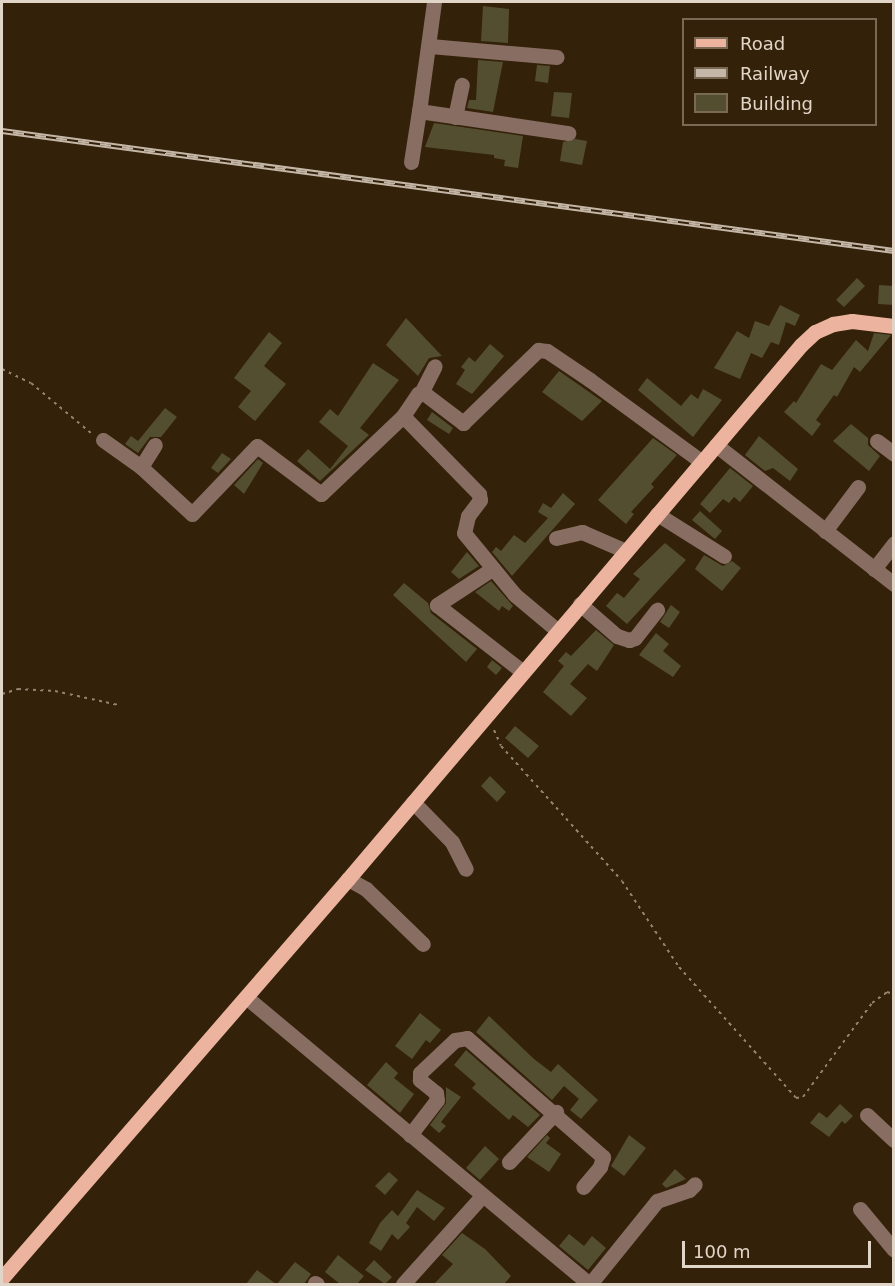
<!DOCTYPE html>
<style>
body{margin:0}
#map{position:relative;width:895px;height:1286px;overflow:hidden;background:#332109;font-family:"DejaVu Sans",sans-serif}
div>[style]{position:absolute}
.building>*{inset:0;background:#544e30}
.path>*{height:2px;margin-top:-1px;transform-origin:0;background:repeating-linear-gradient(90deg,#938471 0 3px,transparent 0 7.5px)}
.minor>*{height:15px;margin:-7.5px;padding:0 7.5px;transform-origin:7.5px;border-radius:7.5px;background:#886d62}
.major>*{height:15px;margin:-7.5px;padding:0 7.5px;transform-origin:7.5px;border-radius:7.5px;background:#ecb49e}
.rail>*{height:6px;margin-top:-3px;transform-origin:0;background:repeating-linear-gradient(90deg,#332109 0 11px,#c4b7a7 0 22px);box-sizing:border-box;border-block:2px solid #c4b7a7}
span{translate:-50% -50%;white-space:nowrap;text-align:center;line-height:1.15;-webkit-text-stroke:4.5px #332109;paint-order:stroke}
.frame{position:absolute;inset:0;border:3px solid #e1d5c7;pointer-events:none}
.legend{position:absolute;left:682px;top:18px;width:195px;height:108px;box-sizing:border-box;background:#332109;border:2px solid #796955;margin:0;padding:8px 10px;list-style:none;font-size:18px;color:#e1d5c7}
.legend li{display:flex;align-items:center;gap:12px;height:30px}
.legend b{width:30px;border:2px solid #796955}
.scale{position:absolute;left:682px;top:1241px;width:189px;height:27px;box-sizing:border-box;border:3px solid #e1d5c7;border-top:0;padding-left:8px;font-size:18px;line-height:21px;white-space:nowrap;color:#e1d5c7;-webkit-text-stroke:4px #332109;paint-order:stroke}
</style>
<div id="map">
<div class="building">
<i style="clip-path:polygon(483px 6px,509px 9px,508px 43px,481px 41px)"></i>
<i style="clip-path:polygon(478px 60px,503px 62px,493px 112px,467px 108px,469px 100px,476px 100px)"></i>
<i style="clip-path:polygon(537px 65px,550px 66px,548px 83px,535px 81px)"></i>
<i style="clip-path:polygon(554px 92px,572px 93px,569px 118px,551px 116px)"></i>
<i style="clip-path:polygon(434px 123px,523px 136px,518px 168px,504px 166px,505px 160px,494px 158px,494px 155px,425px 147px)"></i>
<i style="clip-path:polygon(575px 139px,587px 141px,582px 165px,560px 161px,563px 142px)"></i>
<i style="clip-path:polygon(857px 278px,865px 286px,844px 307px,836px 300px)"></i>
<i style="clip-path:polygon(879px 285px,894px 286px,894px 305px,878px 304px)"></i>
<i style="clip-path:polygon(780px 305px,800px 315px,795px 326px,786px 322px,779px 345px,771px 342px,762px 358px,751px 353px,740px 379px,714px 368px,737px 331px,749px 338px,755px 321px,769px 326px)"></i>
<i style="clip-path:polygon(406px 318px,442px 356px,429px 358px,418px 376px,386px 345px)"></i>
<i style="clip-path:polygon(269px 332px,282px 343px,264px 366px,286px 384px,255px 421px,238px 407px,251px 391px,234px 378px)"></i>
<i style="clip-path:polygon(874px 333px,891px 335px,860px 372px,854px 367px,837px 397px,834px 395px,816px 420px,821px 424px,812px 436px,784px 412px,794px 401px,796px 403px,821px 364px,832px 370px,856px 340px,868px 351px)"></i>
<i style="clip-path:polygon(490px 344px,504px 356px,472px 394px,456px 384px,465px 370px,461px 367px,469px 357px,475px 362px)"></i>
<i style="clip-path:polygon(373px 363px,399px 380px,360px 428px,369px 435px,320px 481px,297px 461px,308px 449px,330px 469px,348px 446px,319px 422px,330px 409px,338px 416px)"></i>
<i style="clip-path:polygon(559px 371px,602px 401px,582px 421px,542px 392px)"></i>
<i style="clip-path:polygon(647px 378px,681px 406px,691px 394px,698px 399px,703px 389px,722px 400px,693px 437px,638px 390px)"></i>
<i style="clip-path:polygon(165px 408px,177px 417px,161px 437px,150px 437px,138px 453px,125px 444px,131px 436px,138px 441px)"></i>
<i style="clip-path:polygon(432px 412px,453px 428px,449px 434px,427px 420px)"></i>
<i style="clip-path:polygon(851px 424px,868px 438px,868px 445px,880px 456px,869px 471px,833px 441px)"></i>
<i style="clip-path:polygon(759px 436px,798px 469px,790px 481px,773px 468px,765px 471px,745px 455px)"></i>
<i style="clip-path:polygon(653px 438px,677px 455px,651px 484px,654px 487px,631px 512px,634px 514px,626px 524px,598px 500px)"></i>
<i style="clip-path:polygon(222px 453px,231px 459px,218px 473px,211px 468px)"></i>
<i style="clip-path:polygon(258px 459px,263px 463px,244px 494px,234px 485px)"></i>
<i style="clip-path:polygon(730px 468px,753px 486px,740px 502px,734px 497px,729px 503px,723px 499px,710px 513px,700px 504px)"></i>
<i style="clip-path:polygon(563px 493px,575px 504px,512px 576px,492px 552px,496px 547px,501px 551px,514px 535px,525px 543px,548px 518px,538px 512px,543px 503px,551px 508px)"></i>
<i style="clip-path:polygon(700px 511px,722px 531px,715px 539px,692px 520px)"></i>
<i style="clip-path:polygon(665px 543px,686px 560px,627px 624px,606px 606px,617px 593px,624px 598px,640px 579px,633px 574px)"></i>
<i style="clip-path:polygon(467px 552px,479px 566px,459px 579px,451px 572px)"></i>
<i style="clip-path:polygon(704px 555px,723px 566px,732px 561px,741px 568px,722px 591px,695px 569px)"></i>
<i style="clip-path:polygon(491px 581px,513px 606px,509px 611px,502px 606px,499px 611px,475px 592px)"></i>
<i style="clip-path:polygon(404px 583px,428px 603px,431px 613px,477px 649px,466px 662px,393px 595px)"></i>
<i style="clip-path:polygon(671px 605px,680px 612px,669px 628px,660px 622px)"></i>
<i style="clip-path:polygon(596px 630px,614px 645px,597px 671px,588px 664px,570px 684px,587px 698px,571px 716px,543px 692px,564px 666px,558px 661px,566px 652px,571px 656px)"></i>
<i style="clip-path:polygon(656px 633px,669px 644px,663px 651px,681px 666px,673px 677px,639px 655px)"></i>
<i style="clip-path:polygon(492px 660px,502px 668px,496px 675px,487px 667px)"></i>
<i style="clip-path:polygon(515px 726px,539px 746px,528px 758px,505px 738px)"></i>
<i style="clip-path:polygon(490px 776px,506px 792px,497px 802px,481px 786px)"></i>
<i style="clip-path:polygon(420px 1013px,441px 1030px,430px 1043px,426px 1040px,412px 1059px,395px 1046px)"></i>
<i style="clip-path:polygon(489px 1016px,534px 1059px,551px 1072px,558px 1064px,598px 1100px,581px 1119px,570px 1110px,579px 1099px,564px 1086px,552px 1100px,476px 1032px)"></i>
<i style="clip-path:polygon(466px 1050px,540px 1115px,528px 1127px,513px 1115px,509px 1120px,472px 1088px,476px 1084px,454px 1065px)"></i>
<i style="clip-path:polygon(386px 1062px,398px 1073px,394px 1078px,414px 1094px,400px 1113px,367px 1085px)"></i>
<i style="clip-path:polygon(446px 1087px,461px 1097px,441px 1122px,446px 1126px,439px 1133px,430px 1125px,446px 1103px)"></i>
<i style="clip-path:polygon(840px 1104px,853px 1116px,845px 1124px,842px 1121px,829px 1137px,810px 1123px,819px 1112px,827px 1118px)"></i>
<i style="clip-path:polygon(547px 1135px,550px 1138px,546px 1143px,561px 1154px,549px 1172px,527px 1157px)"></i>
<i style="clip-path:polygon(629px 1135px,646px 1148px,624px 1176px,611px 1166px)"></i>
<i style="clip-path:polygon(485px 1146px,499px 1159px,480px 1180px,466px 1168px)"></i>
<i style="clip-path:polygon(675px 1169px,686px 1179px,666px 1188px,662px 1184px)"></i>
<i style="clip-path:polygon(389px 1172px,398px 1180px,385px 1195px,375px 1186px)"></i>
<i style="clip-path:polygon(417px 1190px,445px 1208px,434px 1221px,417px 1207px,406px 1223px,410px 1227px,398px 1240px,392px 1234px,381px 1251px,369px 1243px,380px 1223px,392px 1210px,398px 1216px)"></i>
<i style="clip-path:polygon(462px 1233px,485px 1249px,511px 1276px,504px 1284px,434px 1284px,453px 1264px,442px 1255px)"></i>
<i style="clip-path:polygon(569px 1234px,584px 1246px,592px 1236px,606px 1248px,588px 1270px,559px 1246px)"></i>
<i style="clip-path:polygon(338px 1255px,364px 1276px,357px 1284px,340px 1284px,325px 1272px)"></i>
<i style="clip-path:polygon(374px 1260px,392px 1277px,385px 1284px,365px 1270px)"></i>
<i style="clip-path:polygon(295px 1262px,311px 1274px,304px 1284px,277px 1284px)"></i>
<i style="clip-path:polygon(257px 1270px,276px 1284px,246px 1284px)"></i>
</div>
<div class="path">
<i style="left:2px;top:369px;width:32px;rotate:26deg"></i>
<i style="left:31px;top:383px;width:78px;rotate:39.8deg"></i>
<i style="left:2px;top:694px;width:17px;rotate:-17deg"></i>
<i style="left:18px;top:689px;width:37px;rotate:3deg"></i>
<i style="left:55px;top:691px;width:65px;rotate:12.5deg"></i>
<i style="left:494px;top:730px;width:17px;rotate:66deg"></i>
<i style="left:501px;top:746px;width:181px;rotate:48.1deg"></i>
<i style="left:622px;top:881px;width:103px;rotate:56.5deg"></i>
<i style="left:679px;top:967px;width:176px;rotate:48.2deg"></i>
<i style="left:796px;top:1098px;width:7px;rotate:-8deg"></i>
<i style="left:803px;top:1097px;width:117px;rotate:-53.7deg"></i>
<i style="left:872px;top:1003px;width:19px;rotate:-36deg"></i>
<i style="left:887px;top:992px;width:7px;rotate:16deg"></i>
</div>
<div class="minor">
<i style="left:434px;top:2px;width:110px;rotate:97.8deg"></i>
<i style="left:419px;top:111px;width:151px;rotate:8.4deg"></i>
<i style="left:430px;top:46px;width:127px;rotate:5deg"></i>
<i style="left:455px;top:117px;width:33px;rotate:-78deg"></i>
<i style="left:411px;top:162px;width:52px;rotate:-81.1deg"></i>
<i style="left:421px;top:393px;width:30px;rotate:-63deg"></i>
<i style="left:403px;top:416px;width:109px;rotate:45.7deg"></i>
<i style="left:479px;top:494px;width:6px;rotate:81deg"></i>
<i style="left:480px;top:500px;width:20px;rotate:127deg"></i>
<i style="left:468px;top:516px;width:17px;rotate:103deg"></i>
<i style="left:464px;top:533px;width:80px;rotate:50.6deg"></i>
<i style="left:515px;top:595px;width:56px;rotate:39.9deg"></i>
<i style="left:103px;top:440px;width:47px;rotate:35.4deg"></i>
<i style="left:141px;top:467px;width:69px;rotate:42.7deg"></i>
<i style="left:192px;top:514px;width:94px;rotate:-46.3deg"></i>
<i style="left:257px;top:446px;width:80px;rotate:36.9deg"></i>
<i style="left:321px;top:494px;width:113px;rotate:-43.6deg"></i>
<i style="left:403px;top:416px;width:27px;rotate:-56deg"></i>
<i style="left:418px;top:394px;width:7px"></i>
<i style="left:425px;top:394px;width:48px;rotate:37.3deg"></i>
<i style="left:463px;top:423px;width:105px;rotate:-44.2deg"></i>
<i style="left:538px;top:350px;width:9px;rotate:6deg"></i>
<i style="left:547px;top:351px;width:52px;rotate:34deg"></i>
<i style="left:590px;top:380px;width:139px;rotate:36.2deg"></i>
<i style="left:877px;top:441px;width:21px;rotate:37deg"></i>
<i style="left:716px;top:445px;width:226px;rotate:38deg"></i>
<i style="left:141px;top:467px;width:26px;rotate:-58deg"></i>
<i style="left:657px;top:514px;width:79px;rotate:32.1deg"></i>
<i style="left:825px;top:531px;width:55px;rotate:-53.1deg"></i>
<i style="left:556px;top:538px;width:27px;rotate:-13deg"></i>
<i style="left:582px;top:532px;width:48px;rotate:23.4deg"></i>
<i style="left:492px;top:569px;width:66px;rotate:146.8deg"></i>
<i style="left:437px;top:605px;width:109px;rotate:37.9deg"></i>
<i style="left:874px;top:569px;width:33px;rotate:-52deg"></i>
<i style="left:580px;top:604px;width:49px;rotate:40.9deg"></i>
<i style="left:617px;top:636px;width:13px;rotate:18deg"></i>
<i style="left:629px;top:640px;width:6px;rotate:-18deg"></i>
<i style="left:635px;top:638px;width:36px;rotate:-52deg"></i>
<i style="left:413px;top:802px;width:56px;rotate:45.7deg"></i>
<i style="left:452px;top:842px;width:30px;rotate:63deg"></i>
<i style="left:348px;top:879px;width:21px;rotate:29deg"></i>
<i style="left:366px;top:889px;width:79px;rotate:44deg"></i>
<i style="left:246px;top:997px;width:447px;rotate:39.9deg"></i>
<i style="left:867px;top:1115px;width:37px;rotate:43deg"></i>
<i style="left:410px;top:1135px;width:44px;rotate:-52.4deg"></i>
<i style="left:437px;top:1100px;width:7px;rotate:-98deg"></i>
<i style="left:436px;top:1093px;width:21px;rotate:-141deg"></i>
<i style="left:420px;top:1080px;width:7px;rotate:-90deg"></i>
<i style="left:420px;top:1073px;width:48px;rotate:-43.3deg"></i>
<i style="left:455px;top:1040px;width:12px;rotate:-9deg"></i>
<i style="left:467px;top:1038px;width:181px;rotate:41.2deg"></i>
<i style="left:603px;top:1157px;width:10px;rotate:107deg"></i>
<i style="left:600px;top:1167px;width:26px;rotate:130deg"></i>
<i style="left:509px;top:1162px;width:69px;rotate:-46.8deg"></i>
<i style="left:860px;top:1209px;width:53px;rotate:50.3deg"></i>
<i style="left:315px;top:1283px;width:2px;rotate:27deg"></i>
<i style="left:403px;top:1284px;width:117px;rotate:-48.1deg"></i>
<i style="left:590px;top:1284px;width:107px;rotate:-51.1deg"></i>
<i style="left:657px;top:1201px;width:34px;rotate:-19deg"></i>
<i style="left:689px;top:1190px;width:8px;rotate:-45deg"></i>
</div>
<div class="major">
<i style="left:2px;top:1278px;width:528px;rotate:-49.07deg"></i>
<i style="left:348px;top:879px;width:700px;rotate:-49.69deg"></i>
<i style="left:801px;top:345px;width:19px;rotate:-43deg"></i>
<i style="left:815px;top:332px;width:20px;rotate:-24deg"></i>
<i style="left:833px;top:324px;width:19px;rotate:-9deg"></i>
<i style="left:852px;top:321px;width:42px;rotate:6.8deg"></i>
</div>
<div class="rail">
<i style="left:2px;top:131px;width:900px;rotate:7.66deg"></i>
</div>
<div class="frame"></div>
<ul class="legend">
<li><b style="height:8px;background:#ecb49e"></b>Road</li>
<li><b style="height:8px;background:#c4b7a7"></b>Railway</li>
<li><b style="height:16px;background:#544e30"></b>Building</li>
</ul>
<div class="scale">100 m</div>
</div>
